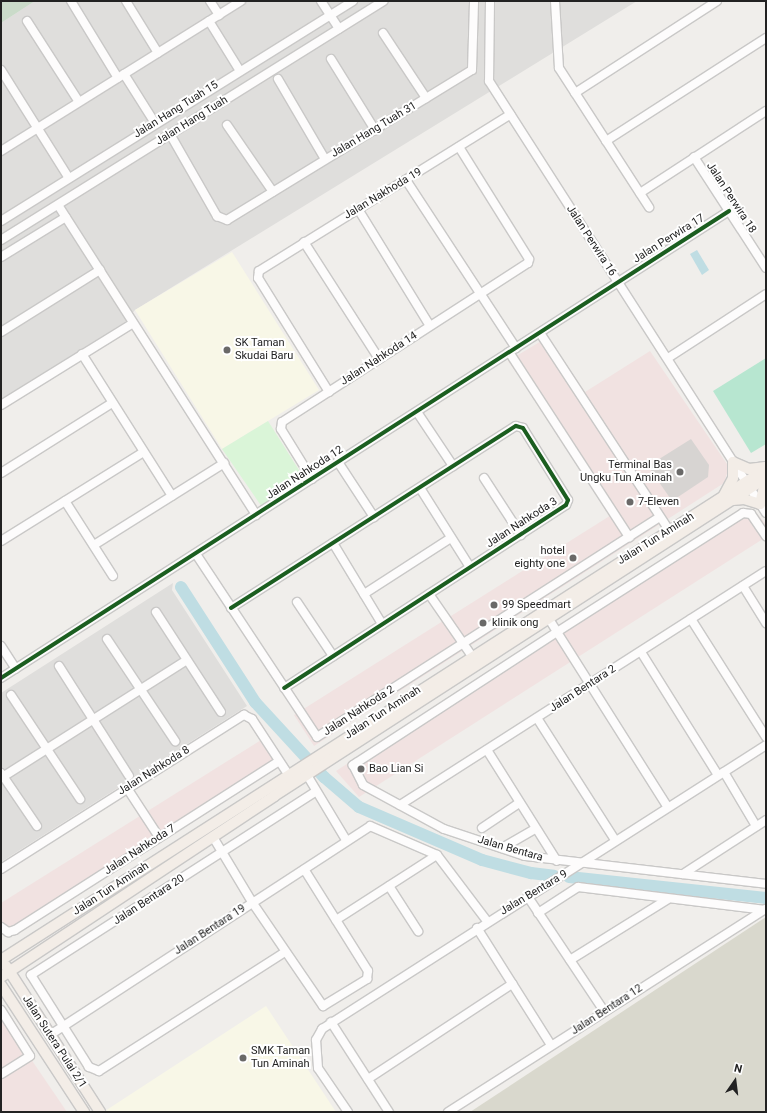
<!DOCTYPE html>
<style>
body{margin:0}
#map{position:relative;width:767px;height:1113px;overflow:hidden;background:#f0eeeb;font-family:Roboto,sans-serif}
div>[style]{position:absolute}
.residential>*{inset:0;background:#dfdedc}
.commercial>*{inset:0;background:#f1e2e1}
.education>*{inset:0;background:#f8f7e7}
.construction>*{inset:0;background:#d9d8cd}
.cemetery>*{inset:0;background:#cadbc9}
.park>*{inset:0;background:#daf5d8}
.pitch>*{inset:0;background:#b7e6d0}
.water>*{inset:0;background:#bfdde3}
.river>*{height:12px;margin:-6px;padding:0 6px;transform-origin:6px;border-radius:6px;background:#bfdde3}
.building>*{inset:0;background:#d7d4d2}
.roads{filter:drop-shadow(1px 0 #c9c8c7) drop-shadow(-1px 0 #c9c8c7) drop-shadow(0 1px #c9c8c7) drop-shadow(0 -1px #c9c8c7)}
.minor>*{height:8px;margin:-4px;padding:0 4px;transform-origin:4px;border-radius:4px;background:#fdfcfc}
.major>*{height:10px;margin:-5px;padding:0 5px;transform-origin:5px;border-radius:5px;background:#f3ede7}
.cycleway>*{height:4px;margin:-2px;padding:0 2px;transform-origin:2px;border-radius:2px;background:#1b5e20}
.dots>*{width:11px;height:11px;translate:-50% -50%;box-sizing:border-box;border:2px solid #fff;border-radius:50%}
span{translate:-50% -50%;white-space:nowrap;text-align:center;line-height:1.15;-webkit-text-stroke:4px #fff;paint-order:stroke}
.street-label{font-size:11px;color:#222}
.poi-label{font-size:11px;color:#222}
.left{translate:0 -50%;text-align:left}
.right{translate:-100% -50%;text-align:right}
.frame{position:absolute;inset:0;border:2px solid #222;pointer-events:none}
.north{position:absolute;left:715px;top:1061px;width:40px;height:40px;-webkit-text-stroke:3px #fff;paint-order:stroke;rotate:14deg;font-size:11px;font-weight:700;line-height:16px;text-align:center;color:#222}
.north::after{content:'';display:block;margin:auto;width:14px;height:18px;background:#222;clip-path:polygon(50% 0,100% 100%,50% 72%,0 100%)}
</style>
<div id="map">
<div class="residential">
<i style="clip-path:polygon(35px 1px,637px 1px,135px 310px,125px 322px,1px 400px,1px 23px)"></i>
<i style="clip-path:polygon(173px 583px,172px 590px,247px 706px,1px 862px,1px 693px)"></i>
</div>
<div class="commercial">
<i style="clip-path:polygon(548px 337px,585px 392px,650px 351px,729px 467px,724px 483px,314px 746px,294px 715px,616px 512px,508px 361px)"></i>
<i style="clip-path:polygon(740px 509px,753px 509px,766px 524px,766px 537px,359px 797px,336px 771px)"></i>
<i style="clip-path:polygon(261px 740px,276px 760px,15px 928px,5px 929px,1px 922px,1px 903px)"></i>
<i style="clip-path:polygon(1px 1015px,67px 1112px,1px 1112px)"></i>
</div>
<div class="education">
<i style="clip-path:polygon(232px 252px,319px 390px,222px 449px,135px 310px)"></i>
<i style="clip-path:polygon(266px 1006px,336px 1112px,105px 1111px)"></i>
</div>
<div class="construction">
<i style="clip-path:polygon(766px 917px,766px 1112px,470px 1112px)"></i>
</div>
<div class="cemetery">
<i style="clip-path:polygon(1px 1px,35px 1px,1px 23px)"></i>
</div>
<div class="park">
<i style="clip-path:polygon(268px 421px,304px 478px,262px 507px,222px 449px)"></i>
</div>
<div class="pitch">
<i style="clip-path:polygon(766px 358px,766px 444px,751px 453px,713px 391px)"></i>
</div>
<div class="water">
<i style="clip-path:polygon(697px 250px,709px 270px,702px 275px,690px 254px)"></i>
</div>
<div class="river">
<i style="left:181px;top:587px;width:137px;rotate:57.2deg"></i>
<i style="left:255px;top:702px;width:102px;rotate:47.4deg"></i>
<i style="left:324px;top:777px;width:46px;rotate:40.6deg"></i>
<i style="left:359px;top:807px;width:134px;rotate:23.3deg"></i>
<i style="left:482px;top:860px;width:51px;rotate:14.9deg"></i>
<i style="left:531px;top:873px;width:23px;rotate:7deg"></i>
<i style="left:569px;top:877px;width:198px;rotate:6.1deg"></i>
</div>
<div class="building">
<i style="clip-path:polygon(691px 439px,709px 465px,708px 477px,672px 501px,648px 466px)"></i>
</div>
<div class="roads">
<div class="minor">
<i style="left:71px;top:1px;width:90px;rotate:58.6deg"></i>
<i style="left:126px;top:1px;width:61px;rotate:58.4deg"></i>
<i style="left:210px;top:1px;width:17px;rotate:57deg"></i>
<i style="left:321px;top:1px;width:33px;rotate:57deg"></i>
<i style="left:490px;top:1px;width:80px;rotate:90.7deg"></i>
<i style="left:489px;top:81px;width:513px;rotate:57.33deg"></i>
<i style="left:555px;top:1px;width:67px;rotate:86.6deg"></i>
<i style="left:559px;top:68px;width:166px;rotate:57.1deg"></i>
<i style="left:27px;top:21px;width:96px;rotate:57.3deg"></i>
<i style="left:209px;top:21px;width:59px;rotate:58.2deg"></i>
<i style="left:383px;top:33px;width:78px;rotate:56.5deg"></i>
<i style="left:331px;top:59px;width:84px;rotate:58.2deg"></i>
<i style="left:1px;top:70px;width:126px;rotate:57.9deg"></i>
<i style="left:124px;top:74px;width:58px;rotate:57.7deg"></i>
<i style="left:278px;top:79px;width:93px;rotate:59.6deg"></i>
<i style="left:575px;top:93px;width:169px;rotate:-32.9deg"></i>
<i style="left:227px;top:125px;width:81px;rotate:55.5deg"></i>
<i style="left:170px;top:134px;width:95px;rotate:60.2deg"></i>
<i style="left:217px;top:216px;width:11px;rotate:22deg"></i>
<i style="left:227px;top:220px;width:287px;rotate:-31.5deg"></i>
<i style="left:472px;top:70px;width:69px;rotate:-88.3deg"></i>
<i style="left:606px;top:141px;width:190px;rotate:-32.8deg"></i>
<i style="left:1px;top:151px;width:283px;rotate:-32deg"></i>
<i style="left:694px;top:157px;width:132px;rotate:57deg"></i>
<i style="left:406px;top:180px;width:201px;rotate:56.8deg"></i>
<i style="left:640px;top:193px;width:150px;rotate:-33.1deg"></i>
<i style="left:58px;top:205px;width:368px;rotate:57.4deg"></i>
<i style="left:358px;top:209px;width:137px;rotate:58.4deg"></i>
<i style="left:1px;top:221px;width:415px;rotate:-32deg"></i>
<i style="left:1px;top:240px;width:451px;rotate:-32deg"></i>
<i style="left:304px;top:242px;width:139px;rotate:57.3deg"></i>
<i style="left:1px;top:257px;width:76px;rotate:-31.6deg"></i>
<i style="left:1px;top:332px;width:117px;rotate:-32.1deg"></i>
<i style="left:540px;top:333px;width:235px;rotate:56.8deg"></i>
<i style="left:509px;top:352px;width:221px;rotate:57deg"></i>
<i style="left:82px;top:354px;width:168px;rotate:57.6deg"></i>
<i style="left:668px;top:358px;width:117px;rotate:-33.1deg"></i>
<i style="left:329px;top:392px;width:134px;rotate:-121.9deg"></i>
<i style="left:258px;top:278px;width:7px;rotate:-82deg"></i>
<i style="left:259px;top:271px;width:296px;rotate:-31.9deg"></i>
<i style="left:1px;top:405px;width:155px;rotate:-31.8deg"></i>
<i style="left:417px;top:412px;width:65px;rotate:56.3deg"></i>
<i style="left:338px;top:462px;width:66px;rotate:56.8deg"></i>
<i style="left:1px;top:473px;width:131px;rotate:-32.2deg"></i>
<i style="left:484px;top:478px;width:68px;rotate:57deg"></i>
<i style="left:312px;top:479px;width:59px;rotate:-121.8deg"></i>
<i style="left:281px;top:429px;width:7px;rotate:-82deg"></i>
<i style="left:282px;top:422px;width:293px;rotate:-32.9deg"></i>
<i style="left:528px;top:263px;width:4px;rotate:-76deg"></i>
<i style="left:529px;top:259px;width:132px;rotate:-122deg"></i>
<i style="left:420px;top:488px;width:93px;rotate:57.7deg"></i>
<i style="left:65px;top:501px;width:89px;rotate:57.4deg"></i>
<i style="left:1px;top:541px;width:166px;rotate:-32deg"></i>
<i style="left:333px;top:543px;width:95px;rotate:58.8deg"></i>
<i style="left:94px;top:545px;width:154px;rotate:-32.2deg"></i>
<i style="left:196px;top:554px;width:219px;rotate:56.5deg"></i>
<i style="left:317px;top:737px;width:407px;rotate:-32.7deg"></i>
<i style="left:743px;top:586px;width:44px;rotate:58.1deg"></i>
<i style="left:364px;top:594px;width:103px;rotate:-32.8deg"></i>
<i style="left:429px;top:594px;width:75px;rotate:55.3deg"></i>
<i style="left:297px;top:602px;width:65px;rotate:56.3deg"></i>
<i style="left:231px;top:608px;width:338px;rotate:-32.6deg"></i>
<i style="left:516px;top:426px;width:7px;rotate:16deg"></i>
<i style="left:523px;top:428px;width:85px;rotate:58deg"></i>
<i style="left:568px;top:500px;width:5px;rotate:112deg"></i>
<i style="left:566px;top:505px;width:336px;rotate:147deg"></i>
<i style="left:156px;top:612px;width:119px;rotate:57deg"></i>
<i style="left:549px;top:619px;width:15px;rotate:58deg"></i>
<i style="left:557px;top:632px;width:244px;rotate:146.9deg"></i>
<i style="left:353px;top:765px;width:22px;rotate:63deg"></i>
<i style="left:363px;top:785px;width:92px;rotate:28.5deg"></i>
<i style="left:444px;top:829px;width:85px;rotate:18.4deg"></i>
<i style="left:525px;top:856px;width:243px;rotate:6.6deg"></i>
<i style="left:691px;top:619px;width:140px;rotate:57.6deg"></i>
<i style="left:107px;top:639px;width:123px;rotate:56.3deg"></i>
<i style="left:1px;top:646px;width:27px;rotate:57deg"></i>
<i style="left:641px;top:652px;width:145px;rotate:58deg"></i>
<i style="left:59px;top:666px;width:130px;rotate:57.5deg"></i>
<i style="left:1px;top:678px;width:865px;rotate:-32.68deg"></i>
<i style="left:11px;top:695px;width:125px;rotate:56.4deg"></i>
<i style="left:537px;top:718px;width:145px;rotate:57.4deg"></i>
<i style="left:487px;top:750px;width:131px;rotate:57.8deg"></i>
<i style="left:724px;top:772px;width:63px;rotate:59.3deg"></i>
<i style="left:1px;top:773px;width:64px;rotate:55.8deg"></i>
<i style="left:307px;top:775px;width:76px;rotate:59deg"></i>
<i style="left:1px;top:778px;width:220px;rotate:-32.4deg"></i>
<i style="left:127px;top:788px;width:59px;rotate:56.9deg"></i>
<i style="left:400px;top:805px;width:434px;rotate:-32.6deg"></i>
<i style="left:667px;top:806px;width:206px;rotate:-122.3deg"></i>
<i style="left:557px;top:632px;width:221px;rotate:-32.6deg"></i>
<i style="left:743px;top:513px;width:8px;rotate:7deg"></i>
<i style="left:751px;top:514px;width:27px;rotate:56deg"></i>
<i style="left:482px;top:828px;width:45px;rotate:-34deg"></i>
<i style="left:213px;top:837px;width:76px;rotate:59deg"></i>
<i style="left:252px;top:902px;width:126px;rotate:55.7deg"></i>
<i style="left:323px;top:1006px;width:52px;rotate:-31.5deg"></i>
<i style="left:367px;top:979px;width:8px;rotate:-83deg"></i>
<i style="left:368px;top:971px;width:120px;rotate:-122.1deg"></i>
<i style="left:502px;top:848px;width:38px;rotate:-30deg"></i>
<i style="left:1px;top:869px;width:288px;rotate:-32.4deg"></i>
<i style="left:244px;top:715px;width:9px;rotate:27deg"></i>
<i style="left:252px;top:719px;width:66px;rotate:56.8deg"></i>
<i style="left:683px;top:874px;width:99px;rotate:-33deg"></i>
<i style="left:389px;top:886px;width:54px;rotate:57.2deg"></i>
<i style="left:528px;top:897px;width:137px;rotate:56.3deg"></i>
<i style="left:538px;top:913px;width:48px;rotate:-33deg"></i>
<i style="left:578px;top:887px;width:187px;rotate:7deg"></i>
<i style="left:336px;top:920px;width:120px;rotate:-32.8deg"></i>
<i style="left:1px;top:927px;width:9px;rotate:36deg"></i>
<i style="left:8px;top:932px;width:7px;rotate:-16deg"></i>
<i style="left:15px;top:930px;width:313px;rotate:-32.6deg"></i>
<i style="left:477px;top:928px;width:138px;rotate:57.7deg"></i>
<i style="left:285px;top:952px;width:221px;rotate:147.4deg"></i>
<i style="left:99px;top:1071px;width:11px;rotate:-158deg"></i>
<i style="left:89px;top:1067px;width:109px;rotate:-122.2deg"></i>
<i style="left:31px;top:975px;width:339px;rotate:-32.8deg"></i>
<i style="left:570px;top:960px;width:115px;rotate:-31.9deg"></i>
<i style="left:1px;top:1010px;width:54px;rotate:57.8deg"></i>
<i style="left:30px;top:1056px;width:34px;rotate:148deg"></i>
<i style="left:331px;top:1022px;width:107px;rotate:57.2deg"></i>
<i style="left:50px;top:1035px;width:382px;rotate:-33.1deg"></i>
<i style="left:370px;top:826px;width:73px;rotate:23.4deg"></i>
<i style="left:437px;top:855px;width:83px;rotate:52.9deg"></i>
<i style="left:368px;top:1079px;width:173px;rotate:-33.4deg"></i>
<i style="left:348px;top:1112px;width:53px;rotate:-124.3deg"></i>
<i style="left:318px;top:1068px;width:28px;rotate:-94deg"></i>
<i style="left:316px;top:1040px;width:13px;rotate:-61deg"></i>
<i style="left:322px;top:1029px;width:527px;rotate:-32.6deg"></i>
<i style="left:448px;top:1112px;width:377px;rotate:-32.6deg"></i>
</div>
<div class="major">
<i style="left:724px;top:495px;width:19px;rotate:-62deg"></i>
<i style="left:733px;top:478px;width:16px;rotate:-90deg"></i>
<i style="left:733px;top:462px;width:17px;rotate:24deg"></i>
<i style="left:749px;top:469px;width:16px;rotate:-7deg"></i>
<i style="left:733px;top:500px;width:11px;rotate:-5deg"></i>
<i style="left:744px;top:499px;width:17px;rotate:17deg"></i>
<i style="left:760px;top:504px;width:27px;rotate:-77deg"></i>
<i style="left:1px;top:960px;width:909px;rotate:-32.69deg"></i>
<i style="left:6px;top:966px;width:174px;rotate:57.2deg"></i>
<i style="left:1px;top:977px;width:328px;rotate:-33.5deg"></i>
<i style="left:274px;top:796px;width:586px;rotate:-32.88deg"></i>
<i style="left:1px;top:985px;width:152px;rotate:56.8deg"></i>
</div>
</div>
<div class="cycleway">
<i style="left:231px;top:608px;width:338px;rotate:-32.6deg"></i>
<i style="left:516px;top:426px;width:7px;rotate:16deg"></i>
<i style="left:523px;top:428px;width:85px;rotate:58deg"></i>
<i style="left:568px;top:500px;width:5px;rotate:112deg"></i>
<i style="left:566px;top:505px;width:336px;rotate:147deg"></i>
<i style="left:1px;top:678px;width:865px;rotate:-32.68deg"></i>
</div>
<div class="dots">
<i style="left:227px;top:350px;background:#6a6968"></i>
<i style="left:680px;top:472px;background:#6a6968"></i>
<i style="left:630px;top:502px;background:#6a6968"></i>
<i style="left:573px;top:558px;background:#6a6968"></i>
<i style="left:494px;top:605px;background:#6a6968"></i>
<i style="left:483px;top:623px;background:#6a6968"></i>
<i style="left:361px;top:769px;background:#6a6968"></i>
<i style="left:243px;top:1058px;background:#6a6968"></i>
</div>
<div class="street-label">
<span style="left:176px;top:110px;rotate:-32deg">Jalan Hang Tuah 15</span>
<span style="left:192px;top:121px;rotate:-32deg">Jalan Hang Tuah</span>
<span style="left:374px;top:130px;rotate:-31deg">Jalan Hang Tuah 31</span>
<span style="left:383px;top:194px;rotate:-31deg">Jalan Nakhoda 19</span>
<span style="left:731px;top:198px;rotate:57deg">Jalan Perwira 18</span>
<span style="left:669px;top:239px;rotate:-32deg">Jalan Perwira 17</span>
<span style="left:591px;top:241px;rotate:57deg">Jalan Perwira 16</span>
<span style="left:379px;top:359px;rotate:-33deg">Jalan Nahkoda 14</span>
<span style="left:305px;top:473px;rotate:-33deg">Jalan Nahkoda 12</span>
<span style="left:522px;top:523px;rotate:-33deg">Jalan Nahkoda 3</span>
<span style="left:656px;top:539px;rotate:-32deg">Jalan Tun Aminah</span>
<span style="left:583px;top:689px;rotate:-33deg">Jalan Bentara 2</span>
<span style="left:359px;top:711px;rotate:-33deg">Jalan Nahkoda 2</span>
<span style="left:383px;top:713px;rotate:-33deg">Jalan Tun Aminah</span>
<span style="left:154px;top:771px;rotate:-32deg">Jalan Nahkoda 8</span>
<span style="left:510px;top:849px;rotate:16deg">Jalan Bentara</span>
<span style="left:140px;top:850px;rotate:-33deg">Jalan Nahkoda 7</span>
<span style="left:111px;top:889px;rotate:-33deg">Jalan Tun Aminah</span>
<span style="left:534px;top:893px;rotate:-31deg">Jalan Bentara 9</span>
<span style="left:149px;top:900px;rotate:-33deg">Jalan Bentara 20</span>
<span style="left:210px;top:930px;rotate:-33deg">Jalan Bentara 19</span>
<span style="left:607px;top:1010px;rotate:-33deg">Jalan Bentara 12</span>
<span style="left:54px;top:1042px;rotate:57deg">Jalan Sutera Pulai 2/1</span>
</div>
<div class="poi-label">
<span class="left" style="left:235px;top:350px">SK Taman<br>Skudai Baru</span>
<span class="right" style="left:672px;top:472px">Terminal Bas<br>Ungku Tun Aminah</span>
<span class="left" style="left:638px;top:502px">7-Eleven</span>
<span class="right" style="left:565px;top:558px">hotel<br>eighty one</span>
<span class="left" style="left:502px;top:605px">99 Speedmart</span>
<span class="left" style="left:492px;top:623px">klinik ong</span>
<span class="left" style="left:369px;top:769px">Bao Lian Si</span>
<span class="left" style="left:251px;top:1058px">SMK Taman<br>Tun Aminah</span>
</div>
<div class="frame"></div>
<div class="north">N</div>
</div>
